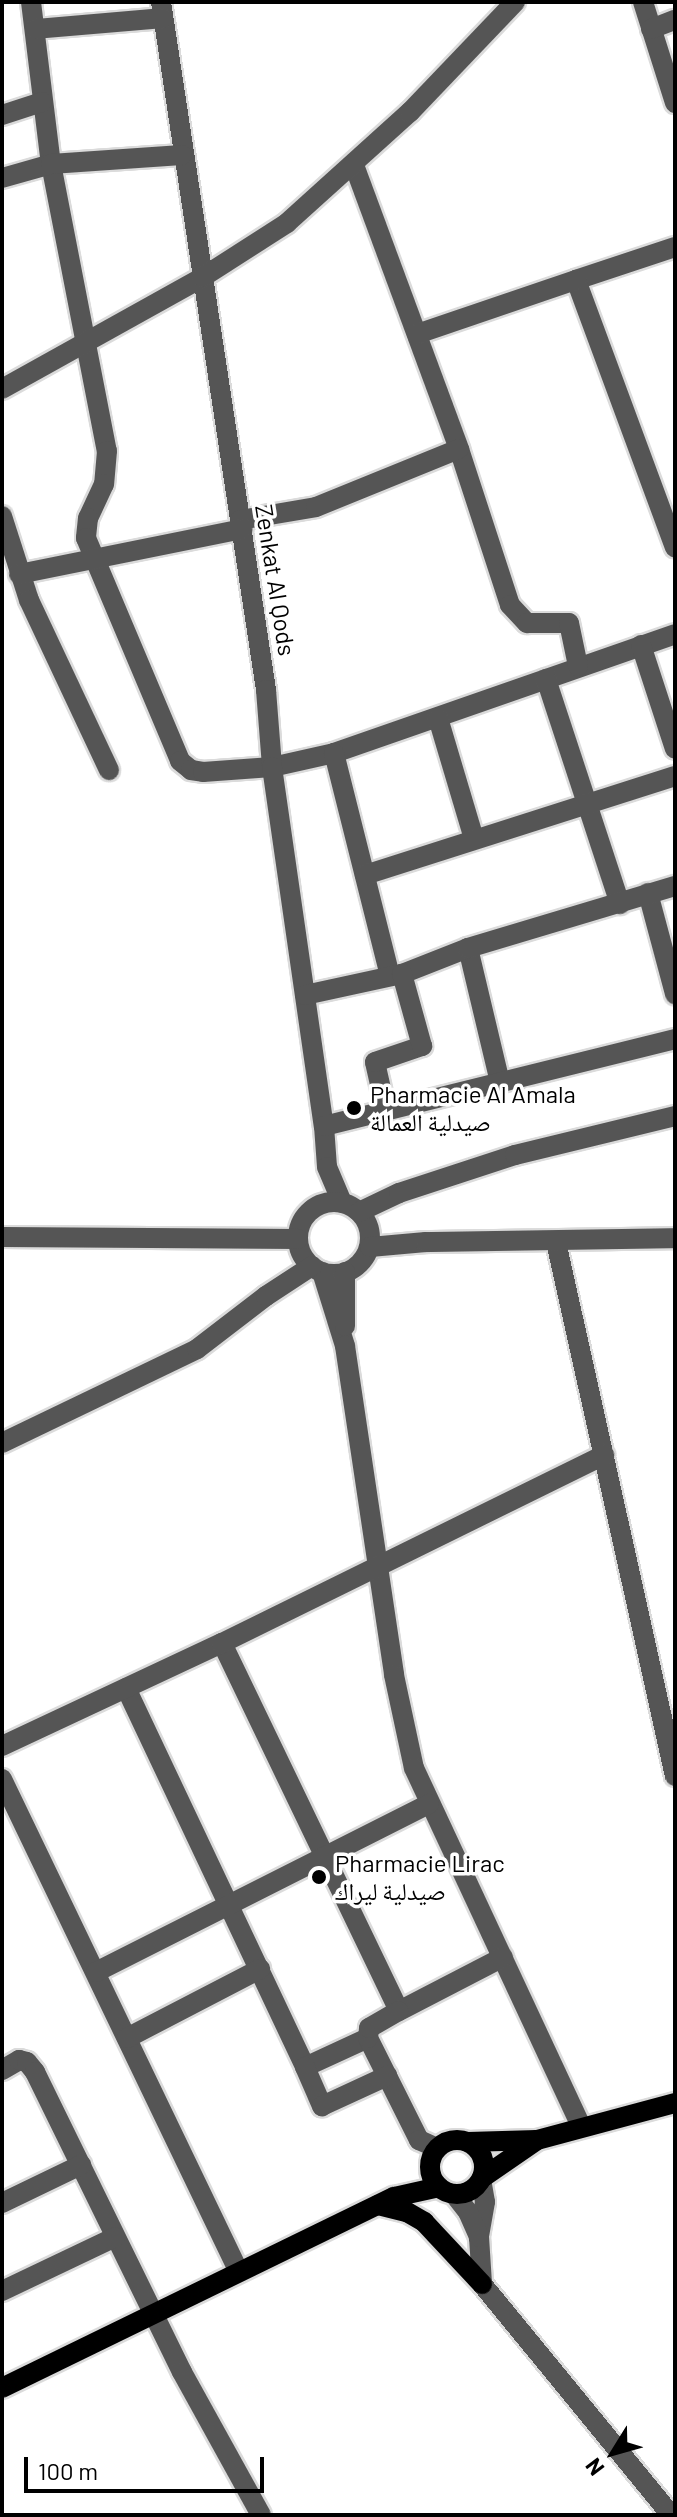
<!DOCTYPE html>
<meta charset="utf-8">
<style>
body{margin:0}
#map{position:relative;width:677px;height:2517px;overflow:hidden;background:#fff;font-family:Barlow,"Noto Naskh Arabic",sans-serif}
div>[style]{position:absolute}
.roads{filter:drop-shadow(2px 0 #dbdbdb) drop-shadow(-2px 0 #dbdbdb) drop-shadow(0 2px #dbdbdb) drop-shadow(0 -2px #dbdbdb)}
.minor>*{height:20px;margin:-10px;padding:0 10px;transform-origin:10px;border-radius:10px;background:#555}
.minor>.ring{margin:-10px;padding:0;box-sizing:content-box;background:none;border:20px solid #555;border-radius:50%}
.major>*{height:20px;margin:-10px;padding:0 10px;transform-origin:10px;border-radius:10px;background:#000}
.major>.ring{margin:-10px;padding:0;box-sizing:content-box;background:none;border:20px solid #000;border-radius:50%}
.dots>*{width:22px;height:22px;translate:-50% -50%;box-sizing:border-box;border:4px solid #fff;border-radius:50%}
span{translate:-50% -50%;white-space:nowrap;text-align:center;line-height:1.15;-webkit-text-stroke:7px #fff;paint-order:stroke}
.street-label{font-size:24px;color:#000}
.poi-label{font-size:24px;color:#000}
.left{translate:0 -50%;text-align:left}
.frame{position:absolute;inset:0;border:4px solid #000;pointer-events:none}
.north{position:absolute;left:573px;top:2413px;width:80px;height:80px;-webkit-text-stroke:6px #fff;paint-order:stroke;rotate:233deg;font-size:22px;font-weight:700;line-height:32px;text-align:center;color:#000}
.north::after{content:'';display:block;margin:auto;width:28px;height:36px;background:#000;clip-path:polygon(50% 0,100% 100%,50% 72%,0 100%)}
.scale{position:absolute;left:24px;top:2457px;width:240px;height:36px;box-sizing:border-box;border:4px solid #000;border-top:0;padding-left:10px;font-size:24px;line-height:28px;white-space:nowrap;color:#000;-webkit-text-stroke:6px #fff;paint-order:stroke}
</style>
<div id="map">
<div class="roads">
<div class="minor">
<i style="left:31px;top:2px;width:163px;rotate:83deg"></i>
<i style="left:51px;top:164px;width:292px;rotate:79deg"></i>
<i style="left:107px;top:451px;width:33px;rotate:95deg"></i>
<i style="left:104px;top:484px;width:38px;rotate:115deg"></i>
<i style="left:88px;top:518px;width:20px;rotate:96deg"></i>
<i style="left:86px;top:538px;width:242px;rotate:67.1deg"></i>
<i style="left:180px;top:761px;width:14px;rotate:39deg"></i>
<i style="left:191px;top:770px;width:12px;rotate:9deg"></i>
<i style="left:203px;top:772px;width:69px;rotate:-4.1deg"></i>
<i style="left:272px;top:767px;width:64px;rotate:-12.7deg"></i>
<i style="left:334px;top:753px;width:361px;rotate:-19.2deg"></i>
<i style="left:161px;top:2px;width:696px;rotate:81.32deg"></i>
<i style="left:266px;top:690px;width:77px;rotate:85.5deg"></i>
<i style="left:272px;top:767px;width:363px;rotate:81.8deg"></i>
<i style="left:324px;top:1126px;width:41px;rotate:85.8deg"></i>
<i style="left:327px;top:1167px;width:39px;rotate:67deg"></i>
<i style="left:643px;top:2px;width:106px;rotate:72.4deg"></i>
<i style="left:35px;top:29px;width:128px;rotate:-4.9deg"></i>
<i style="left:651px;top:29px;width:26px;rotate:-21deg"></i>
<i style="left:2px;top:115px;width:42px;rotate:-18deg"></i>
<i style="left:354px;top:165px;width:303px;rotate:69.7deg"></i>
<i style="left:459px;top:449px;width:164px;rotate:71.9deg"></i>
<i style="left:510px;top:605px;width:25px;rotate:47deg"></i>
<i style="left:527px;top:623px;width:42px"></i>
<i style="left:569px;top:623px;width:44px;rotate:78.2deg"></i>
<i style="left:2px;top:178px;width:51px;rotate:-15.9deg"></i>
<i style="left:51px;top:164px;width:131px;rotate:-3.9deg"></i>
<i style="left:675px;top:247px;width:104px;rotate:161.6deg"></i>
<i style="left:576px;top:280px;width:285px;rotate:69.7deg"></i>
<i style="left:417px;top:334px;width:168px;rotate:-18.8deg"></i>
<i style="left:2px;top:389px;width:230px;rotate:-29.1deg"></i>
<i style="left:203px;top:277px;width:100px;rotate:-32.7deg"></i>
<i style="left:287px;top:223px;width:166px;rotate:-42.1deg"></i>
<i style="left:410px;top:112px;width:152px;rotate:-46.3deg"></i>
<i style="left:2px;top:516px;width:88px;rotate:72.2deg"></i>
<i style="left:29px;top:600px;width:188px;rotate:64.8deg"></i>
<i style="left:240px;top:520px;width:77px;rotate:-9.7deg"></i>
<i style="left:316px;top:507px;width:154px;rotate:-22.1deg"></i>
<i style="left:19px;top:574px;width:228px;rotate:-11.4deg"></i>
<i style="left:641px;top:645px;width:109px;rotate:71.9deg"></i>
<i style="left:546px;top:679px;width:237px;rotate:71.8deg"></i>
<i style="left:438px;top:718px;width:126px;rotate:73.4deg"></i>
<i style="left:334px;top:753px;width:230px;rotate:75.9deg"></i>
<i style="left:365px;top:875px;width:325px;rotate:-17.7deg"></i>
<i style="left:648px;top:893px;width:105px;rotate:75deg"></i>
<i style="left:468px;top:948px;width:138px;rotate:76.6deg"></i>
<i style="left:305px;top:995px;width:99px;rotate:-12.2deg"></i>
<i style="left:402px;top:974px;width:71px;rotate:-21.5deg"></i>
<i style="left:468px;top:948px;width:216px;rotate:-16.7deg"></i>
<i style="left:386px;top:1111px;width:50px;rotate:-102.7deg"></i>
<i style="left:375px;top:1062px;width:50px;rotate:-18.8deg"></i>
<i style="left:422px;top:1046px;width:75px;rotate:-105.5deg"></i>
<i style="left:324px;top:1126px;width:362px;rotate:-13.9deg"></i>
<i class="ring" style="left:298px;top:1202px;width:52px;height:52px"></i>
<i style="left:359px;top:1212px;width:44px;rotate:-25.4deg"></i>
<i style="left:399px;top:1193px;width:122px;rotate:-18.1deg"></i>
<i style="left:515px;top:1155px;width:165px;rotate:-13.7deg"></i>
<i style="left:2px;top:1237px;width:296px;rotate:0.4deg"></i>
<i style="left:556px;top:1242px;width:547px;rotate:77.44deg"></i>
<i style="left:370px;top:1247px;width:56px;rotate:-5.1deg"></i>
<i style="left:426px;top:1242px;width:249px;rotate:-0.9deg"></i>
<i style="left:322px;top:1272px;width:77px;rotate:72.7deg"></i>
<i style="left:345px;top:1346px;width:333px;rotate:81.5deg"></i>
<i style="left:394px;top:1675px;width:95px;rotate:77.9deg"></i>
<i style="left:414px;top:1768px;width:395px;rotate:65deg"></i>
<i style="left:345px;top:1326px;width:54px;rotate:-90deg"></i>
<i style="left:2px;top:1443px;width:216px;rotate:-25.7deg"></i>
<i style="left:197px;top:1349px;width:87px;rotate:-37.5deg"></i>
<i style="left:266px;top:1296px;width:55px;rotate:-33.1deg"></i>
<i style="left:222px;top:1643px;width:408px;rotate:64.3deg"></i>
<i style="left:399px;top:2011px;width:117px;rotate:-27.4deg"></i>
<i style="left:126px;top:1688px;width:419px;rotate:64.7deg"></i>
<i style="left:305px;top:2067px;width:69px;rotate:-24.7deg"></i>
<i style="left:368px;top:2038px;width:114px;rotate:63.4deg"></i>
<i style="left:419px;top:2140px;width:20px;rotate:24deg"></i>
<i style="left:2px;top:1746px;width:243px;rotate:-25.1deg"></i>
<i style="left:222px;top:1643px;width:426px;rotate:-26.2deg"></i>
<i style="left:2px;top:1779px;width:545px;rotate:64.33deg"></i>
<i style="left:96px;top:1972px;width:373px;rotate:-26.8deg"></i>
<i style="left:127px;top:2038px;width:150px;rotate:-27.4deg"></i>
<i style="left:368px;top:2038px;width:10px;rotate:-84deg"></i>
<i style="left:369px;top:2028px;width:34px;rotate:-30deg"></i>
<i style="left:305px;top:2067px;width:43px;rotate:66.4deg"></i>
<i style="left:322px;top:2106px;width:72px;rotate:-24.8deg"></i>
<i style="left:2px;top:2070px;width:20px;rotate:-30deg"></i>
<i style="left:19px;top:2060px;width:8px;rotate:14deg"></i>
<i style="left:27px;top:2062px;width:13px;rotate:51deg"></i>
<i style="left:35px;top:2072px;width:334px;rotate:63.9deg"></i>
<i style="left:182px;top:2372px;width:163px;rotate:61.1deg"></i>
<i style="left:481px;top:2179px;width:23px;rotate:80deg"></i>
<i style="left:485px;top:2202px;width:36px;rotate:100deg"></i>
<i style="left:479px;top:2237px;width:47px;rotate:86.3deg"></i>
<i style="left:482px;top:2284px;width:298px;rotate:50.7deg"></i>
<i style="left:454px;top:2194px;width:23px;rotate:52deg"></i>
<i style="left:468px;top:2212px;width:27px;rotate:66deg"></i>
<i style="left:2px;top:2203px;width:88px;rotate:-25.7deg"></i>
<i style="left:2px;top:2291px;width:125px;rotate:-25.5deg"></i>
</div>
<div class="major">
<i class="ring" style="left:430px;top:2140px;width:34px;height:34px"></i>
<i style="left:468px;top:2142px;width:69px;rotate:-1.7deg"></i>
<i style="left:482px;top:2178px;width:67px;rotate:-34.6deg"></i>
<i style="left:537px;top:2140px;width:143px;rotate:-15deg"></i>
<i style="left:378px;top:2205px;width:30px;rotate:14deg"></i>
<i style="left:407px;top:2212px;width:20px;rotate:30deg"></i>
<i style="left:424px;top:2222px;width:85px;rotate:46.9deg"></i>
<i style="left:2px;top:2388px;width:436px;rotate:-26deg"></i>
<i style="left:394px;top:2197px;width:46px;rotate:-12.5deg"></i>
</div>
</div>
<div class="dots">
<i style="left:354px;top:1108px;background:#000"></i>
<i style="left:319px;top:1877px;background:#000"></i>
</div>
<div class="street-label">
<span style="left:276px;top:580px;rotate:81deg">Zenkat Al Qods</span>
</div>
<div class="poi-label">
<span class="left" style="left:370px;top:1108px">Pharmacie Al Amala<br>صيدلية العمالة</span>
<span class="left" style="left:335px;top:1877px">Pharmacie Lirac<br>صيدلية ليراك</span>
</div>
<div class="frame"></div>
<div class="north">N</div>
<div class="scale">100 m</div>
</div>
